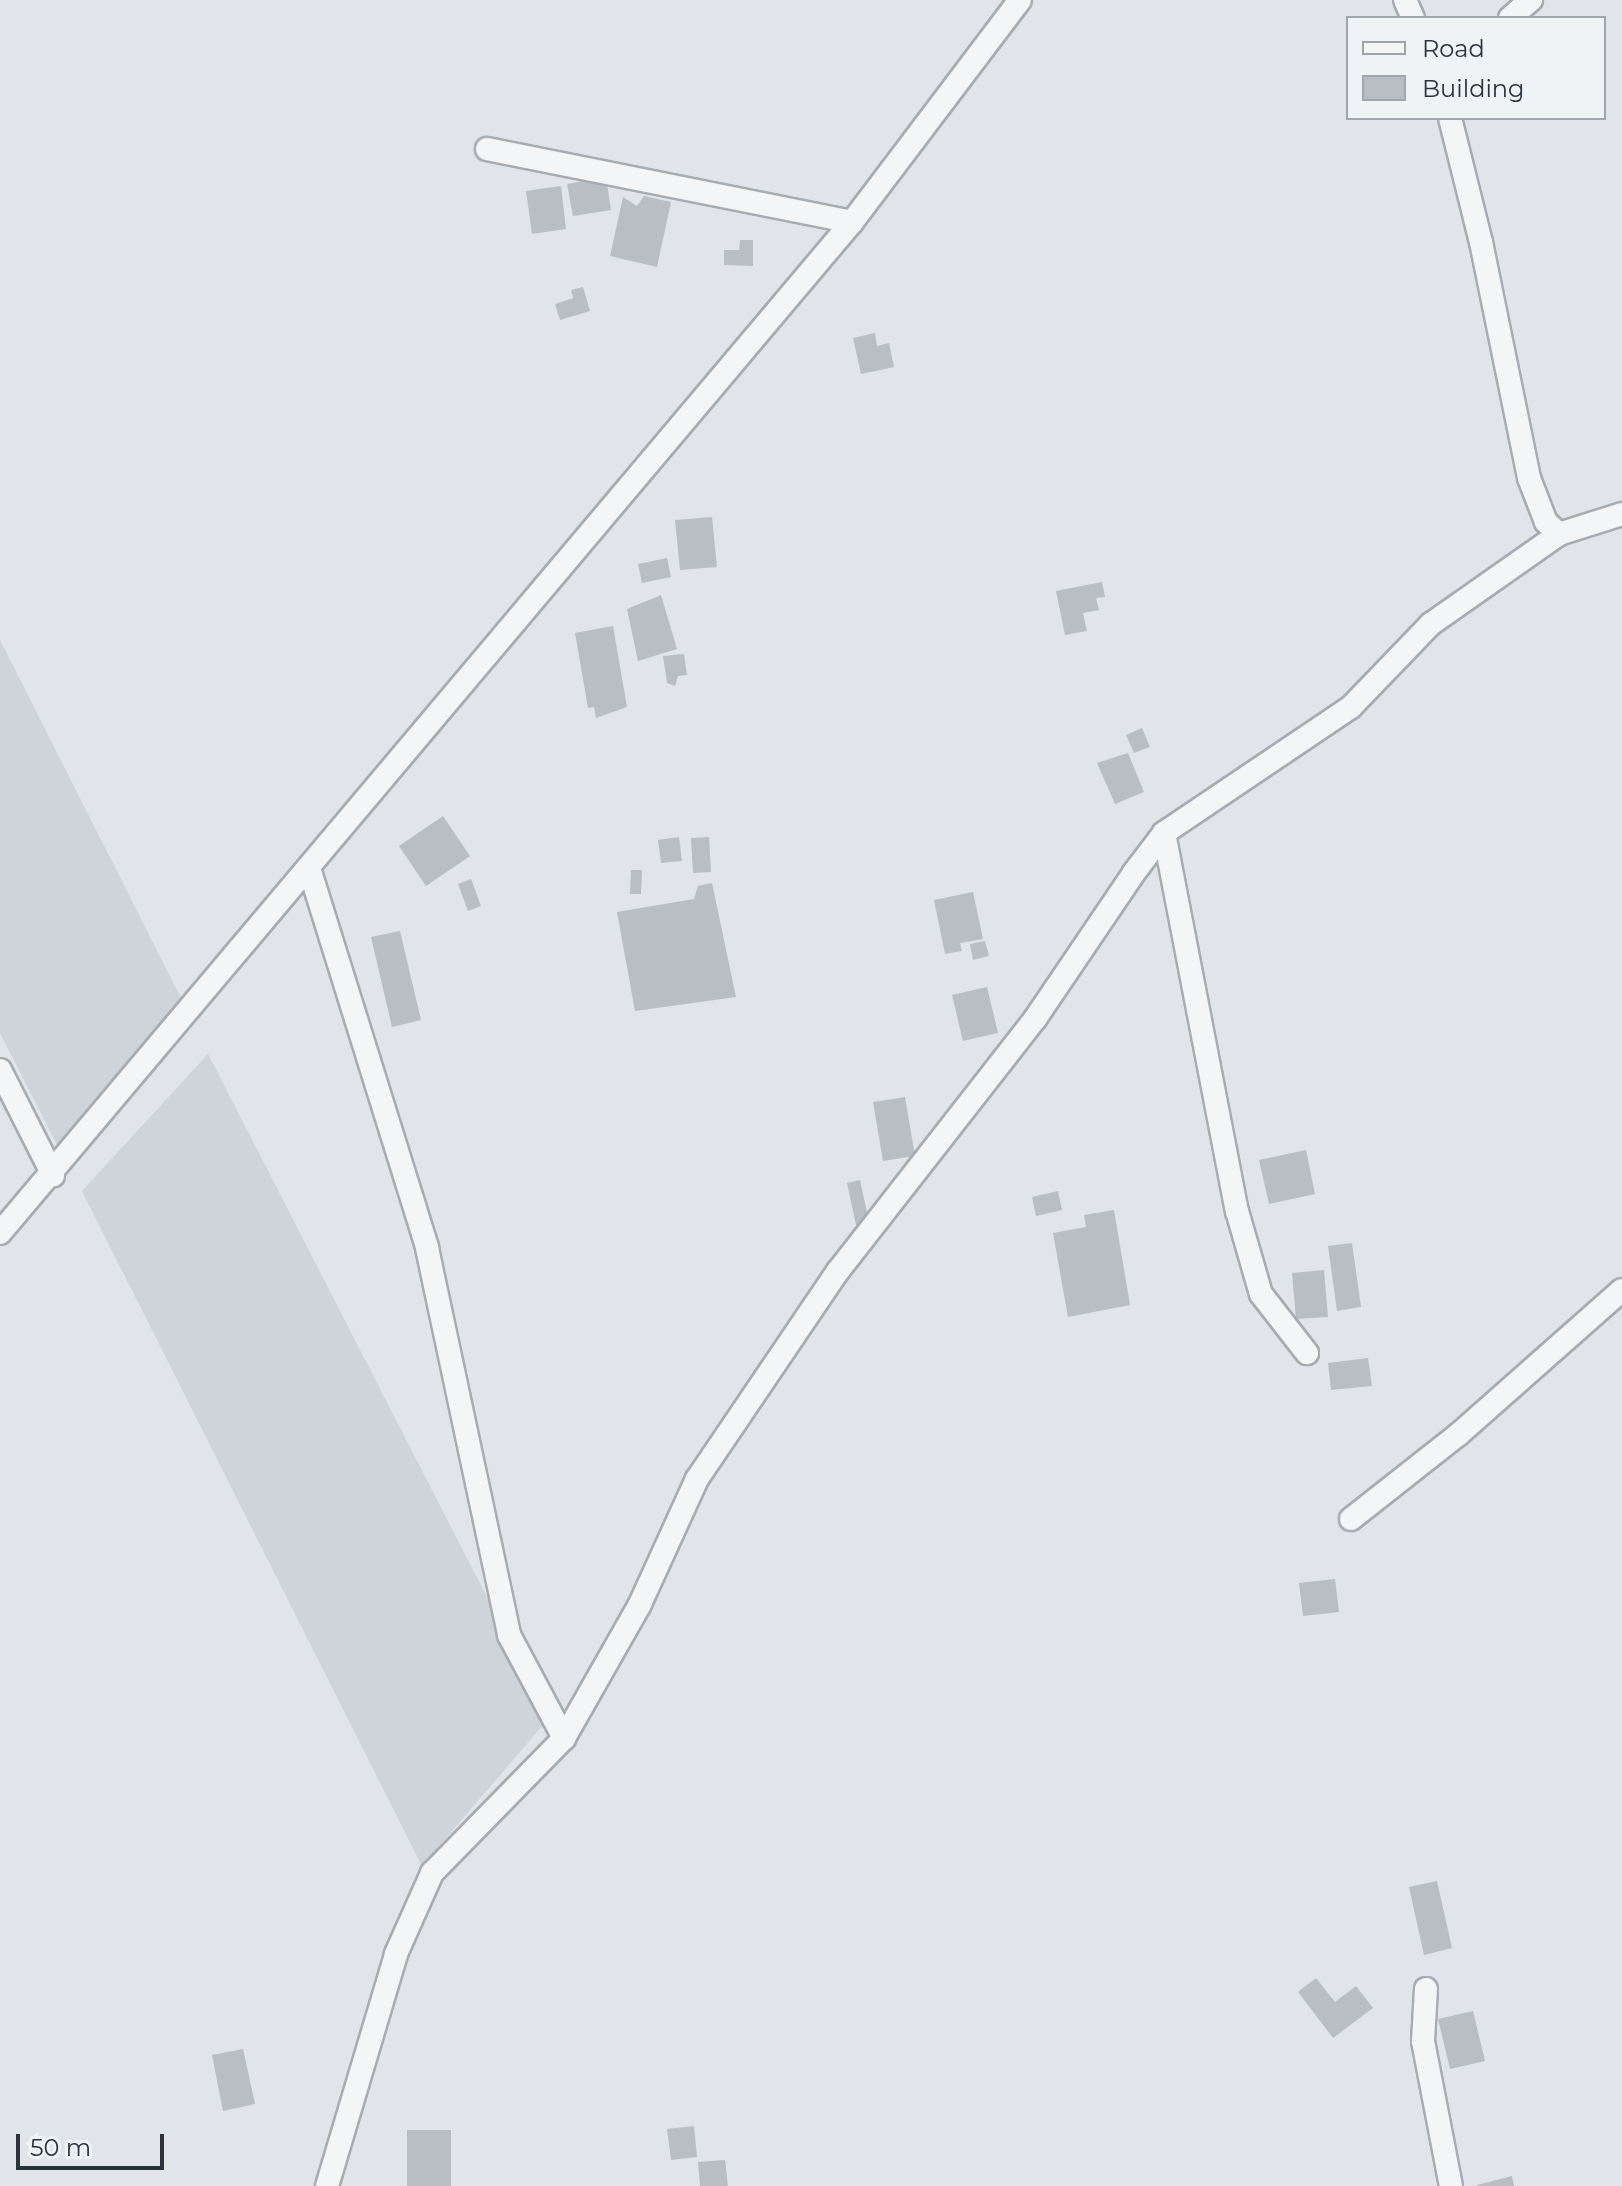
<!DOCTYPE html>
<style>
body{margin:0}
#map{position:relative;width:1622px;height:2186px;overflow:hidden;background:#e1e4e8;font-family:Montserrat,sans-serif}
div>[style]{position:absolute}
.built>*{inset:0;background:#cfd3da}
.building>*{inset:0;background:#b9bec5}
.roads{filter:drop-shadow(2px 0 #a7abb2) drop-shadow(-2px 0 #a7abb2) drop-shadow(0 2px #a7abb2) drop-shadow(0 -2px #a7abb2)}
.minor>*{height:22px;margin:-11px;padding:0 11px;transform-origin:11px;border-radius:11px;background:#f3f5f7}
span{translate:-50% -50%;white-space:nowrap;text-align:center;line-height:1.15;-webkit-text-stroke:8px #f0f3f6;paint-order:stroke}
.legend{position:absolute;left:1346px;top:16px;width:260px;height:104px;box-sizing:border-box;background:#f0f3f6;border:2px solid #a1a6ad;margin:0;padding:10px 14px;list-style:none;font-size:24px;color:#2b333f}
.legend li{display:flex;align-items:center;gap:16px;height:40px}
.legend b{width:40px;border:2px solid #a1a6ad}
.scale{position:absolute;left:16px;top:2134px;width:148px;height:36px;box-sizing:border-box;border:4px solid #2b333f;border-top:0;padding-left:10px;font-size:24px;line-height:28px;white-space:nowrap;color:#2b333f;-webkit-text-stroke:6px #f0f3f6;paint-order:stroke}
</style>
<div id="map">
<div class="built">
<i style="clip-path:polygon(0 640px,183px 1002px,57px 1145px,0 1033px)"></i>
<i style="clip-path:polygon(208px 1054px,549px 1718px,422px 1866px,82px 1191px)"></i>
</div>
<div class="building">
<i style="clip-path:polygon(606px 177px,611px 210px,573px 216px,567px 184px)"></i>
<i style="clip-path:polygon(561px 186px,566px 229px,532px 234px,526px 191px)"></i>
<i style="clip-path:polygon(644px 196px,671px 202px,657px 267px,610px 256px,623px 197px,637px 206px)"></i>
<i style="clip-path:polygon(740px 240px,753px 240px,753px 266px,724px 265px,724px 250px,739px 250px)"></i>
<i style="clip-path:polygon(583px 287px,590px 311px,560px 320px,555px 304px,573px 298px,571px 290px)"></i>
<i style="clip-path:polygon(875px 333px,877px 346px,889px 343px,894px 367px,861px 374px,853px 338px)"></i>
<i style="clip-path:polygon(712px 517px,717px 567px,680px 570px,675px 520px)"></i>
<i style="clip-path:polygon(667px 558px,671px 577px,642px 583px,638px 564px)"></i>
<i style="clip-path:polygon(1102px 582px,1105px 597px,1096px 598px,1099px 610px,1083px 613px,1087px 631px,1065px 635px,1056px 591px)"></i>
<i style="clip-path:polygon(661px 595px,677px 649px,638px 661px,627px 609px)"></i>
<i style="clip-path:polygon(613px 626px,627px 707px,596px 718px,594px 707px,588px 708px,575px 633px)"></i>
<i style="clip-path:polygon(684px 654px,687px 675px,678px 676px,675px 686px,667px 683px,663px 656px)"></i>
<i style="clip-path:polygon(1142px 728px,1150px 747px,1134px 753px,1126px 735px)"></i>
<i style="clip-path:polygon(1128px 753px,1144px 792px,1115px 804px,1097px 763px)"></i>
<i style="clip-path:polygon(443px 816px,470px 856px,426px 886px,399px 846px)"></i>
<i style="clip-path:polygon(679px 837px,682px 861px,661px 863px,658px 840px)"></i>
<i style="clip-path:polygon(709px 837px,711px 872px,693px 873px,691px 838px)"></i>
<i style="clip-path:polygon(631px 870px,642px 870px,641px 894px,630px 894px)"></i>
<i style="clip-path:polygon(471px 879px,481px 906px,468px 911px,458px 884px)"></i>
<i style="clip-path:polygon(712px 883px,736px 997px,635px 1011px,617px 912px,694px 899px,698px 886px)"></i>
<i style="clip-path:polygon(973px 892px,983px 939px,960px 943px,962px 951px,945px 954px,934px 900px)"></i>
<i style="clip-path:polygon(400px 931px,421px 1020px,392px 1027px,371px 937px)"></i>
<i style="clip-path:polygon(985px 941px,989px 956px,973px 960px,970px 944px)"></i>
<i style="clip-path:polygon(987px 987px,998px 1033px,963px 1041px,952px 995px)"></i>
<i style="clip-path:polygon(905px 1097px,915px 1156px,883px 1161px,873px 1102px)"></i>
<i style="clip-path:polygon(1306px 1150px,1315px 1194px,1269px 1204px,1259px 1160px)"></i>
<i style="clip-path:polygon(860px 1180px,869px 1222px,856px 1225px,847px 1183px)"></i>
<i style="clip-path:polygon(1058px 1191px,1062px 1210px,1036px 1216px,1032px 1197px)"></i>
<i style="clip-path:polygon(1114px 1210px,1130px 1305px,1068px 1317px,1053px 1233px,1086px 1227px,1084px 1215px)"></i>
<i style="clip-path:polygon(1352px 1243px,1361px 1307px,1337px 1311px,1328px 1246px)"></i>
<i style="clip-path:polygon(1324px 1270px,1328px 1317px,1296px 1319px,1292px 1273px)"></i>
<i style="clip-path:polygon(1368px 1358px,1372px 1386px,1331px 1390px,1328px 1363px)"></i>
<i style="clip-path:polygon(1335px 1579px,1339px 1612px,1303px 1616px,1299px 1583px)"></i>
<i style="clip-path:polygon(1437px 1881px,1452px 1948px,1424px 1955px,1409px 1887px)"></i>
<i style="clip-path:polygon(1316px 1978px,1335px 2002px,1356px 1986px,1373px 2008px,1333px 2038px,1298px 1992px)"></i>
<i style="clip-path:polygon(1473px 2011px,1485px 2061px,1450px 2069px,1438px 2019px)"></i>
<i style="clip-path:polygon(243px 2049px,255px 2104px,223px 2111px,212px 2055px)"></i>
<i style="clip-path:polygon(694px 2126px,697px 2157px,671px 2160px,667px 2129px)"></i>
<i style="clip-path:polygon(407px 2130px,451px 2130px,451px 2186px,407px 2186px)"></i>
<i style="clip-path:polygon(725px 2160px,728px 2186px,700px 2186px,698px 2162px)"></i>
<i style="clip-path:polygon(1512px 2176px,1514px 2186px,1477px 2186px,1477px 2185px)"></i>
</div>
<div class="roads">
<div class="minor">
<i style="left:1405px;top:0;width:20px;rotate:66deg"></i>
<i style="left:1510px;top:18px;width:28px;rotate:-41deg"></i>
<i style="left:1450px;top:118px;width:128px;rotate:76deg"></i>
<i style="left:1481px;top:242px;width:241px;rotate:78.5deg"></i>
<i style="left:1529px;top:478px;width:47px;rotate:68.9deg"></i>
<i style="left:1546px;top:522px;width:18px;rotate:43deg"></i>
<i style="left:1559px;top:534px;width:66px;rotate:-17.6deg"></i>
<i style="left:487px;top:149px;width:372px;rotate:11.3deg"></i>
<i style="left:1164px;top:833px;width:385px;rotate:79.1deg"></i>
<i style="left:1237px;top:1211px;width:86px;rotate:73.9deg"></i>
<i style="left:1261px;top:1294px;width:75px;rotate:52.1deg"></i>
<i style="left:309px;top:868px;width:398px;rotate:72.7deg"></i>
<i style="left:427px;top:1248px;width:396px;rotate:78deg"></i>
<i style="left:509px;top:1635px;width:117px;rotate:61.9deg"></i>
<i style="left:0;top:1070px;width:118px;rotate:63.2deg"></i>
<i style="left:0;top:1233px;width:1322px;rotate:-49.88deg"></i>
<i style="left:852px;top:222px;width:278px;rotate:-52.9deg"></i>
<i style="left:1351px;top:1519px;width:137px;rotate:-38.2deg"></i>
<i style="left:1459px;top:1434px;width:217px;rotate:-41.5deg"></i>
<i style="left:1426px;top:1989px;width:52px;rotate:93.3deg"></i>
<i style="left:1423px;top:2041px;width:148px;rotate:79.1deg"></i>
<i style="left:327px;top:2186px;width:242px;rotate:-73.4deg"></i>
<i style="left:396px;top:1954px;width:89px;rotate:-66deg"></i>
<i style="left:432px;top:1873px;width:189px;rotate:-45.6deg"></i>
<i style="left:564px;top:1738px;width:154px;rotate:-60.4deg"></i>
<i style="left:640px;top:1604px;width:137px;rotate:-65.5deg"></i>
<i style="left:697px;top:1479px;width:251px;rotate:-55.9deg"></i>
<i style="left:838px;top:1271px;width:320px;rotate:-52deg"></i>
<i style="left:1035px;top:1019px;width:175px;rotate:-55.9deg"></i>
<i style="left:1133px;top:874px;width:51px;rotate:-52.9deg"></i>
<i style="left:1164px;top:833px;width:225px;rotate:-34deg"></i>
<i style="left:1351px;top:707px;width:115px;rotate:-46.1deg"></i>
<i style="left:1431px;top:624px;width:156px;rotate:-35.1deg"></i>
</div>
</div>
<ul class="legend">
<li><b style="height:10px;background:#f3f5f7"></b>Road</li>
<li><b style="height:22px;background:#b9bec5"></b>Building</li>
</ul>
<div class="scale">50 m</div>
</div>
